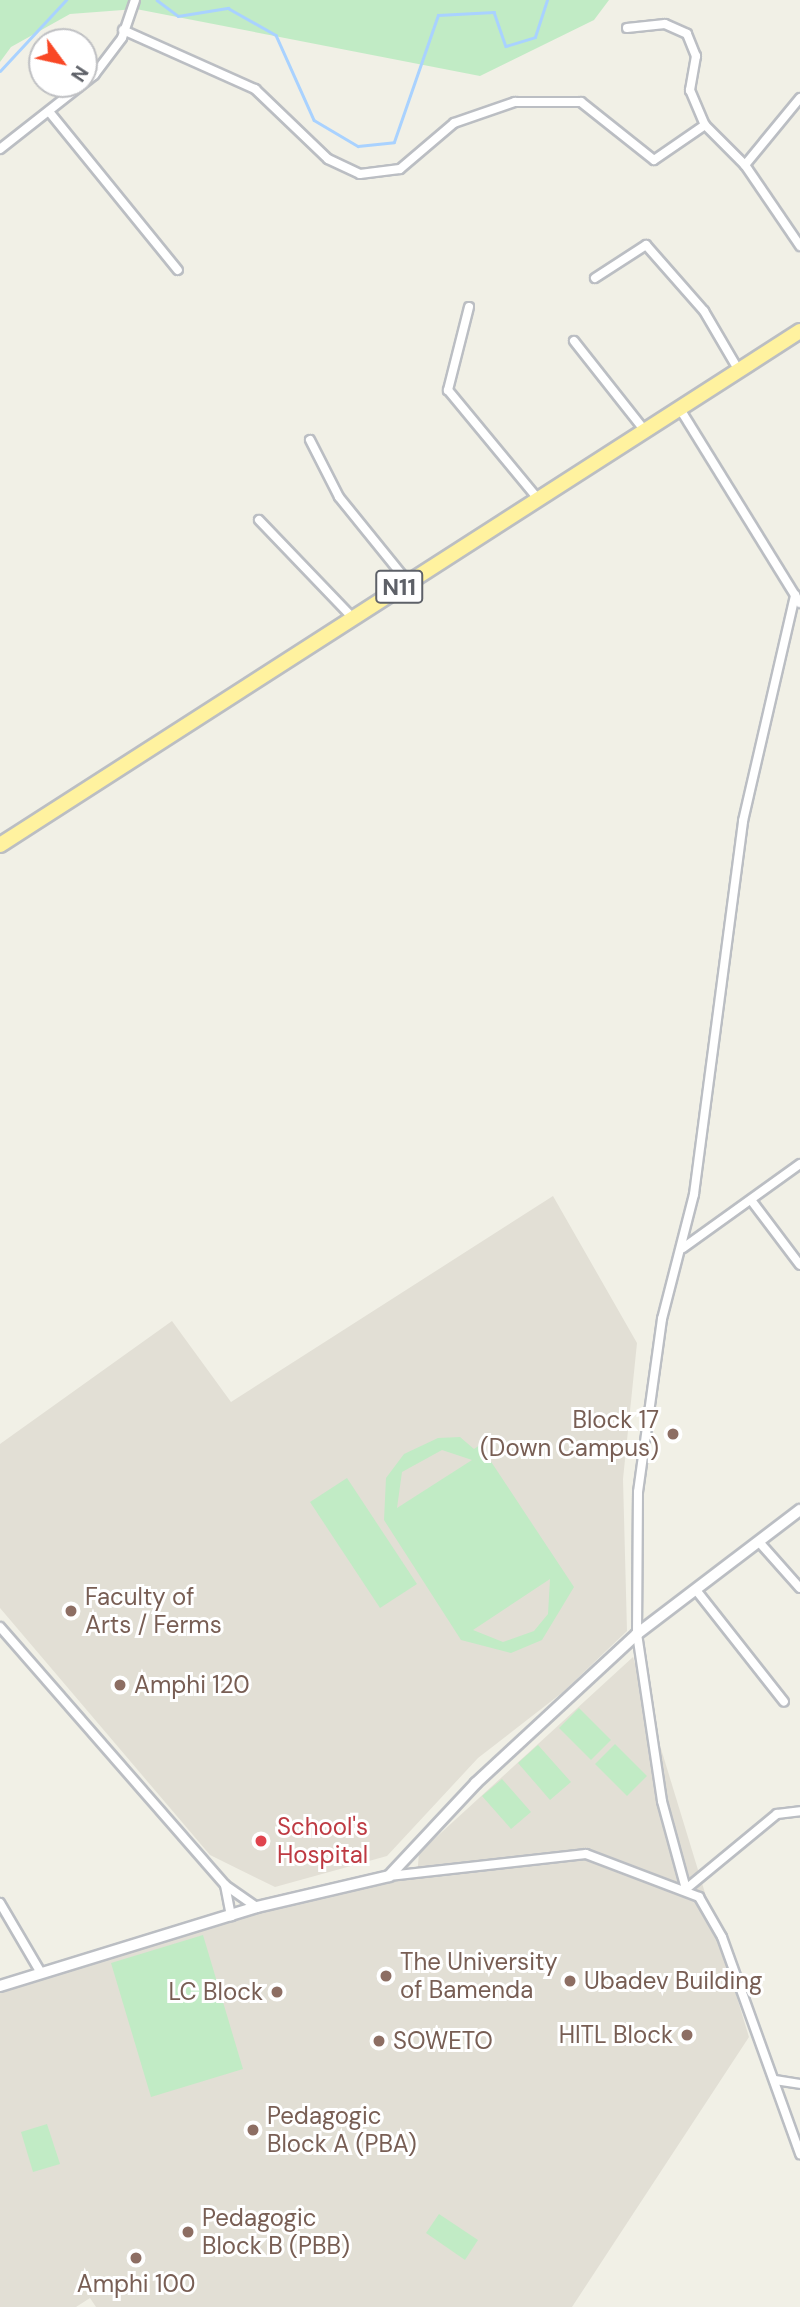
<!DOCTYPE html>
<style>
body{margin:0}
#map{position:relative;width:800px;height:2307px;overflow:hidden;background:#f1f0e6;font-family:"DM Sans",sans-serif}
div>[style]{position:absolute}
.education>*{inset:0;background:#e2dfd5}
.green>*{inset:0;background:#c1ebc5}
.stream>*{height:2.5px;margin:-1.25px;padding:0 1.25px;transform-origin:1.25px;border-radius:1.25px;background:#a9d2ff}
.roads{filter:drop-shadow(2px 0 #bbbec3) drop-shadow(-2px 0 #bbbec3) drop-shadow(0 2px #bbbec3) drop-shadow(0 -2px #bbbec3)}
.minor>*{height:8px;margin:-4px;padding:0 4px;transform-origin:4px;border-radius:4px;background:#fff}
.tertiary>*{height:10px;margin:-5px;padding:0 5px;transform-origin:5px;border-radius:5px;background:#fff}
.trunk>*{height:14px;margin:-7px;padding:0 7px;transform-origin:7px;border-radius:7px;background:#fff29f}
.dots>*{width:19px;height:19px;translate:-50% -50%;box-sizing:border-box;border:4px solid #fff;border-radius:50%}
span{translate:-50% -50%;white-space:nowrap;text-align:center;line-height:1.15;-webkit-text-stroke:6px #fff;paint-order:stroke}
.shield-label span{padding:2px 5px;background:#fff;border:2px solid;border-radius:5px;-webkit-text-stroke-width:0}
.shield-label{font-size:23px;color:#5e6168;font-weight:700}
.education-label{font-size:24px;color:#785e54}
.right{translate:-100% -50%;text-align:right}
.left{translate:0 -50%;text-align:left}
.health-label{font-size:24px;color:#be3a42}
.north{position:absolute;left:28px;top:28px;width:70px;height:70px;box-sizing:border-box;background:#fff;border:2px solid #bfc0c3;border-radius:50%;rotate:123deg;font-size:19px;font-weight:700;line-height:28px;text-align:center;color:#5e6168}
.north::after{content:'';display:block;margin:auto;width:24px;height:32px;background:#f94725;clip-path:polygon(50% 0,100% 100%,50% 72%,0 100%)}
</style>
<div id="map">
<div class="education">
<i style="clip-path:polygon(553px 1196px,637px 1343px,623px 1479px,627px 1631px,563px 1692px,478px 1758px,387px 1856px,275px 1887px,210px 1855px,0 1608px,0 1444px,172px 1321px,231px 1402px)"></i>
<i style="clip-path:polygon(633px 1657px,749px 2037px,572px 2307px,96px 2307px,90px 2298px,76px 2307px,0 2307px,0 1989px,301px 1896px,417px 1877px,419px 1853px)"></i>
</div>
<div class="green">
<i style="clip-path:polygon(0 0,609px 0,594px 20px,480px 76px,136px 9px,70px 14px,11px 47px,0 62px)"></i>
<i style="clip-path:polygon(evenodd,460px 1437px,474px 1449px,480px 1445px,574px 1587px,542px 1640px,511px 1653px,461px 1640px,384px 1520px,386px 1478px,404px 1454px,438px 1438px,460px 1437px,442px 1450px,472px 1460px,397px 1508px,402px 1472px,442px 1450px,460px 1437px,550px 1579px,548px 1614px,534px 1631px,503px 1642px,473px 1630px,550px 1579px)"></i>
<i style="clip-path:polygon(347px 1478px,417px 1584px,380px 1608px,310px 1502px)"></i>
<i style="clip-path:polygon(579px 1708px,611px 1740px,591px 1760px,559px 1728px)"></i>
<i style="clip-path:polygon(615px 1744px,647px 1776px,627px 1796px,595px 1764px)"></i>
<i style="clip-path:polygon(538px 1745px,571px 1782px,550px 1800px,518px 1763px)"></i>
<i style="clip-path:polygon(502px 1779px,531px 1812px,511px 1829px,482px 1796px)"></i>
<i style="clip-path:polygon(203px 1935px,243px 2069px,151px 2097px,111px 1963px)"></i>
<i style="clip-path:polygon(47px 2124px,60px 2164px,33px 2172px,21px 2132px)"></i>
<i style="clip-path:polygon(439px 2214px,478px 2240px,465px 2260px,426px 2233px)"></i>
</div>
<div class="stream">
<i style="left:157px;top:0;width:26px;rotate:37deg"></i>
<i style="left:178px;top:16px;width:51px;rotate:-9.1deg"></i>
<i style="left:228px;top:8px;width:55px;rotate:29.4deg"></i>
<i style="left:276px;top:35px;width:93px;rotate:65.9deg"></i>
<i style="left:314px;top:120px;width:51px;rotate:30.6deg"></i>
<i style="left:358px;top:146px;width:36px;rotate:-6deg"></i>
<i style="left:394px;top:142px;width:134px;rotate:-70.9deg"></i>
<i style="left:438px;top:15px;width:56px;rotate:-3.1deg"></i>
<i style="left:494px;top:12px;width:36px;rotate:71deg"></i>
<i style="left:506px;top:46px;width:30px;rotate:-17deg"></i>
<i style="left:535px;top:37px;width:39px;rotate:-72deg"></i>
<i style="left:0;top:71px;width:97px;rotate:-47.1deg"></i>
</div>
<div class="roads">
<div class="minor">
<i style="left:627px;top:28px;width:38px;rotate:-6deg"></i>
<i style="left:665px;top:24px;width:24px;rotate:24deg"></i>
<i style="left:687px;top:34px;width:24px;rotate:68deg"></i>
<i style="left:696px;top:56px;width:35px;rotate:100deg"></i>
<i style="left:690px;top:90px;width:38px;rotate:67deg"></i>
<i style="left:123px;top:30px;width:145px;rotate:24.1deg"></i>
<i style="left:255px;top:89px;width:101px;rotate:43.8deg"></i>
<i style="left:328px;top:159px;width:35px;rotate:25deg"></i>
<i style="left:360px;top:174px;width:40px;rotate:-7.1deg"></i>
<i style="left:400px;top:169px;width:71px;rotate:-40.4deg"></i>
<i style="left:454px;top:123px;width:65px;rotate:-19deg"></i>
<i style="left:515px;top:102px;width:66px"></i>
<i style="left:581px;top:102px;width:93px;rotate:38.5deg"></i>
<i style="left:654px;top:160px;width:62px;rotate:-34.5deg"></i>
<i style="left:705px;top:125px;width:57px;rotate:45deg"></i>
<i style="left:800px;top:98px;width:87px;rotate:129.4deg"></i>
<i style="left:745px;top:165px;width:98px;rotate:55.8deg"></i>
<i style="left:51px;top:114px;width:201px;rotate:50.9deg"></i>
<i style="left:0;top:149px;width:120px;rotate:-38.2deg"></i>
<i style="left:94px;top:75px;width:46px;rotate:-52.9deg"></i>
<i style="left:122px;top:38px;width:40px;rotate:-71.1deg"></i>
<i style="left:595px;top:278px;width:61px;rotate:-32.9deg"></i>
<i style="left:646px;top:245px;width:88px;rotate:48.7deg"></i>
<i style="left:704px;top:311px;width:69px;rotate:59.7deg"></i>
<i style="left:469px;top:307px;width:86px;rotate:104.2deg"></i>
<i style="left:448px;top:390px;width:143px;rotate:50.4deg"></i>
<i style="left:574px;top:341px;width:115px;rotate:51.7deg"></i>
<i style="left:680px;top:409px;width:228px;rotate:58.3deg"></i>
<i style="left:310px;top:440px;width:64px;rotate:63deg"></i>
<i style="left:339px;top:497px;width:108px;rotate:51deg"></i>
<i style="left:259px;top:520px;width:134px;rotate:46.2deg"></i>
<i style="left:751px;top:1200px;width:81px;rotate:53deg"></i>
<i style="left:683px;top:1248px;width:144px;rotate:-35.7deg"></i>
<i style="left:760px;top:1543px;width:60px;rotate:48.4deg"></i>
<i style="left:696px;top:1590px;width:142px;rotate:51.8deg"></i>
<i style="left:0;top:1627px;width:342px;rotate:48.9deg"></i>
<i style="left:225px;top:1885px;width:39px;rotate:35deg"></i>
<i style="left:389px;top:1876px;width:198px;rotate:-6.4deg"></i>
<i style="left:586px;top:1854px;width:121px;rotate:20.8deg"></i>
<i style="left:699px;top:1897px;width:46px;rotate:60.1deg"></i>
<i style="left:722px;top:1937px;width:231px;rotate:70.2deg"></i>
<i style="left:225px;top:1885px;width:32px;rotate:79deg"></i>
<i style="left:686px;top:1889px;width:91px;rotate:-105.3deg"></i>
<i style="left:662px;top:1801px;width:169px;rotate:-98.5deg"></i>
<i style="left:637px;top:1634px;width:142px;rotate:-89.6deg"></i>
<i style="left:638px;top:1492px;width:175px;rotate:-82.1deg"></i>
<i style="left:662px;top:1319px;width:129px;rotate:-75.6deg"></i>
<i style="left:694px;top:1194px;width:376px;rotate:-82.5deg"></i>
<i style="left:743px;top:821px;width:232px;rotate:-77deg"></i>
<i style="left:686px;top:1889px;width:118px;rotate:-39.5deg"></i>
<i style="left:777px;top:1814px;width:23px;rotate:-7deg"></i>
<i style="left:0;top:1903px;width:81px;rotate:59.6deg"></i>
<i style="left:775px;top:2080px;width:25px;rotate:9deg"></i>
</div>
<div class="tertiary">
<i style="left:0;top:1986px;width:269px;rotate:-17.1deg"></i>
<i style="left:257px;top:1907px;width:136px;rotate:-13.2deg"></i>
<i style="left:389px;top:1876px;width:127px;rotate:-46.9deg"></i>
<i style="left:476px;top:1783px;width:219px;rotate:-42.8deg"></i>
<i style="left:637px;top:1634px;width:205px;rotate:-37.3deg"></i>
</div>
<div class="trunk">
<i style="left:0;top:845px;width:951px;rotate:-32.72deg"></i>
</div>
</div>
<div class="dots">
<i style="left:673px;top:1434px;background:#8d6e63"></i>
<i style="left:71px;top:1611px;background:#8d6e63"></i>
<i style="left:120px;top:1685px;background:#8d6e63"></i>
<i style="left:261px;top:1841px;background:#e0444e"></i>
<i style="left:386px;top:1976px;background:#8d6e63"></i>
<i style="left:570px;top:1981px;background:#8d6e63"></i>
<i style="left:277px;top:1992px;background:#8d6e63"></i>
<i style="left:687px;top:2035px;background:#8d6e63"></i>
<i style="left:379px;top:2041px;background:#8d6e63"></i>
<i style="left:253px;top:2130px;background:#8d6e63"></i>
<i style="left:188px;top:2232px;background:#8d6e63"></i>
<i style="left:136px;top:2258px;background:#8d6e63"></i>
</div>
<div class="shield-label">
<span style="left:399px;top:587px">N11</span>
</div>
<div class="education-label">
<span class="right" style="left:659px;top:1434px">Block 17<br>(Down Campus)</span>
<span class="left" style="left:85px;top:1611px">Faculty of<br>Arts / Ferms</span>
<span class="left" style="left:134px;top:1685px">Amphi 120</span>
<span class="left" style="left:400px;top:1976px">The University<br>of Bamenda</span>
<span class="left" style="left:584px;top:1981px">Ubadev Building</span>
<span class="right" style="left:263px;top:1992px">LC Block</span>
<span class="right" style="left:673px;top:2035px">HITL Block</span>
<span class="left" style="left:393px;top:2041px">SOWETO</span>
<span class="left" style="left:267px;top:2130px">Pedagogic<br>Block A (PBA)</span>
<span class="left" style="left:202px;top:2232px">Pedagogic<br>Block B (PBB)</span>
<span style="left:136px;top:2284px">Amphi 100</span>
</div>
<div class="health-label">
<span class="left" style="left:277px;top:1841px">School's<br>Hospital</span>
</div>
<div class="north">N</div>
</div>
